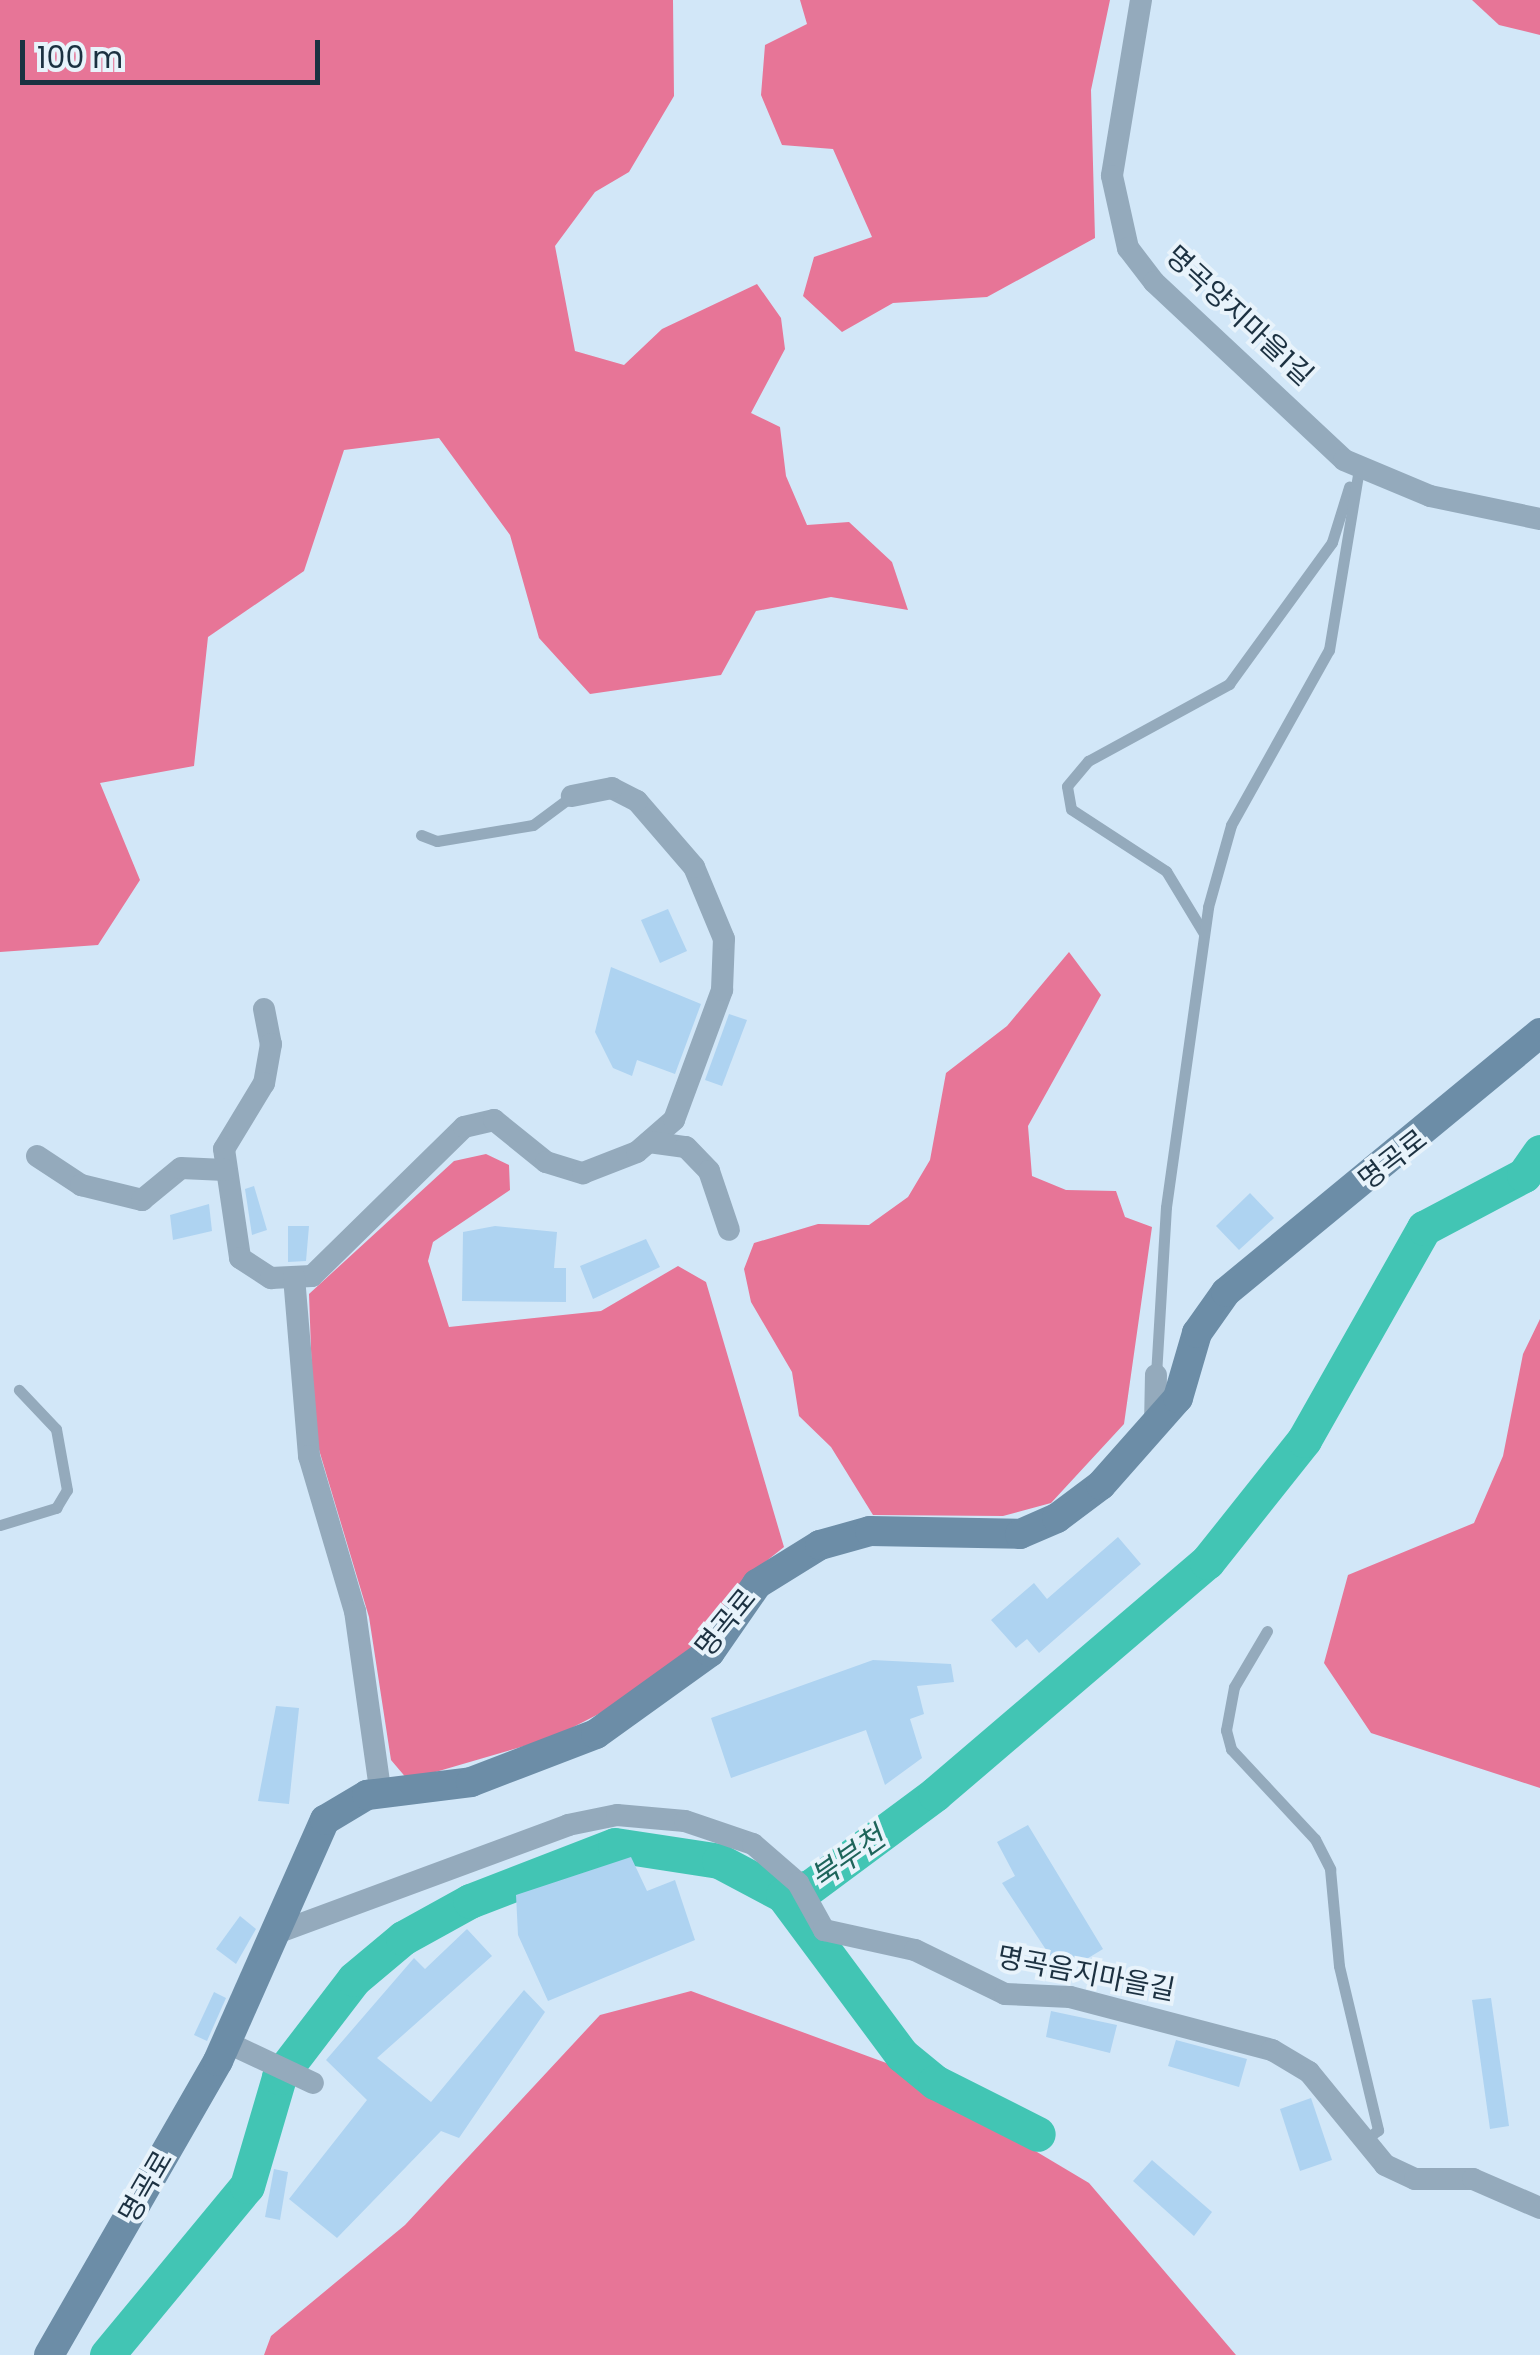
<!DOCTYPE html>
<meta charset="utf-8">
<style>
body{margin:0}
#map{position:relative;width:1540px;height:2355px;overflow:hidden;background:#d2e7f8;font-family:Poppins,"Noto Sans KR",sans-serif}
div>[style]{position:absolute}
.forest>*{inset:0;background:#e77597}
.river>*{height:35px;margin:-17.5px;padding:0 17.5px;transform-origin:17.5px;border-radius:17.5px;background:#42c5b4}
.building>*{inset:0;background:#aed3f1}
.lane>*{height:11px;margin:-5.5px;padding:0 5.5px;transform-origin:5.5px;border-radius:5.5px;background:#94aabc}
.street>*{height:22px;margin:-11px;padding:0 11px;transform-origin:11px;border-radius:11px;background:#94aabc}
.secondary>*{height:30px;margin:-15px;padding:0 15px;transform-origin:15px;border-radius:15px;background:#6c8da7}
span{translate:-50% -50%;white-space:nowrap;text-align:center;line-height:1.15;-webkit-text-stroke:8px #e8f3fb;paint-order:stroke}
.street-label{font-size:28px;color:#1c3141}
.water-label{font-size:30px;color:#1e645a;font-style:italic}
.scale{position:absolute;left:20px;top:40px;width:300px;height:45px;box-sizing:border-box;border:5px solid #1c3141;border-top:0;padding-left:12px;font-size:30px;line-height:35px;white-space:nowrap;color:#1c3141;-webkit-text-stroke:8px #e8f3fb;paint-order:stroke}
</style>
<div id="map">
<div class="forest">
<i style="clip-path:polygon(0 0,673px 0,674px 96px,629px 172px,595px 192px,555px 246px,575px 351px,624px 365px,662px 329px,757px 284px,781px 318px,785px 349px,751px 413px,780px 427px,786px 476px,807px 525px,849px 522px,892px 562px,908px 610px,831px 597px,756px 611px,721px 675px,590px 694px,539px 638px,510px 535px,439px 438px,344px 450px,304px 571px,208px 637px,194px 766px,100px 783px,140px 880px,98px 945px,0 952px)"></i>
<i style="clip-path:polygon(800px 0,1110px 0,1091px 90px,1095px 238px,987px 297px,893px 303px,842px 332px,803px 296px,814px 257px,872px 237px,833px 149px,782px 145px,761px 95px,765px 45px,807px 24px)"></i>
<i style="clip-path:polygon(1472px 0,1540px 0,1540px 35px,1499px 25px)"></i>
<i style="clip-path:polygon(1069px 952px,1101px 995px,1028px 1126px,1032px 1176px,1066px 1190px,1116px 1191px,1125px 1217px,1152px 1227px,1124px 1424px,1051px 1503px,1003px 1516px,873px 1515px,831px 1447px,799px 1416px,792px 1372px,751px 1302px,744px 1269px,754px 1243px,818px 1224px,869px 1225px,908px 1197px,930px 1160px,946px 1073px,1007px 1026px)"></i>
<i style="clip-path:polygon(486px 1154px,509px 1165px,510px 1190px,433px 1242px,428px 1261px,449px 1327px,601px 1311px,678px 1266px,706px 1282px,784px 1547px,754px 1571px,703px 1640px,620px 1703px,552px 1738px,408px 1780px,391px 1760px,369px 1617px,314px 1433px,309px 1294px,454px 1161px)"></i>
<i style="clip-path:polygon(1540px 1319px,1540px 1788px,1371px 1733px,1324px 1663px,1348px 1575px,1474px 1523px,1503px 1456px,1523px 1354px)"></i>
<i style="clip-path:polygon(691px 1991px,889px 2064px,1089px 2183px,1236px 2355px,264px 2355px,271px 2336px,405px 2225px,600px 2015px)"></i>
</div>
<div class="river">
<i style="left:783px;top:1895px;width:28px;rotate:-17deg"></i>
<i style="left:810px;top:1887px;width:156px;rotate:-36.6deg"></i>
<i style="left:935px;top:1794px;width:358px;rotate:-40.5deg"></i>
<i style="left:1207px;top:1562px;width:156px;rotate:-51.5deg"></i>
<i style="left:1304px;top:1440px;width:244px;rotate:-60.5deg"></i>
<i style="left:1424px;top:1228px;width:113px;rotate:-27.9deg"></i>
<i style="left:1524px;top:1175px;width:28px;rotate:-55deg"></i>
<i style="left:107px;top:2355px;width:219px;rotate:-50.4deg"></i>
<i style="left:247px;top:2186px;width:114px;rotate:-73.6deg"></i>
<i style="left:279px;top:2077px;width:123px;rotate:-52.6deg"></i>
<i style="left:354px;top:1979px;width:64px;rotate:-39.9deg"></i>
<i style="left:403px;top:1938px;width:77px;rotate:-28.9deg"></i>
<i style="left:470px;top:1901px;width:155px;rotate:-21.1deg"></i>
<i style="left:615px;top:1845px;width:105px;rotate:8.7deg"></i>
<i style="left:719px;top:1861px;width:72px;rotate:28deg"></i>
<i style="left:783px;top:1895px;width:199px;rotate:53.4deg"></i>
<i style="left:902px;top:2055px;width:43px;rotate:39.3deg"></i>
<i style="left:935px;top:2082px;width:115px;rotate:26.8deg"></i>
</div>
<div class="building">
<i style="clip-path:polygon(668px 909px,687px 951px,660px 963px,641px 920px)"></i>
<i style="clip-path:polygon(611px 967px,701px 1004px,675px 1074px,637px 1060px,632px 1076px,613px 1068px,595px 1032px)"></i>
<i style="clip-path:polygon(729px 1014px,747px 1020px,722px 1086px,705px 1080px)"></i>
<i style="clip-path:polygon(254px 1186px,267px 1230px,252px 1235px,245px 1189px)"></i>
<i style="clip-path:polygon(1250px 1193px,1274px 1218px,1239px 1250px,1216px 1226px)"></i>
<i style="clip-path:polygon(209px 1204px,212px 1231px,173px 1240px,170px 1215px)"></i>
<i style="clip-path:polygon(288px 1226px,309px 1226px,306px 1261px,288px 1262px)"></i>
<i style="clip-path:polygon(495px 1226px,557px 1232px,554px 1268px,566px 1268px,566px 1302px,462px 1301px,463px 1232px)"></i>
<i style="clip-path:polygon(646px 1239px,660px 1267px,593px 1299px,580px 1266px)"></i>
<i style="clip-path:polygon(1118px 1537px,1141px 1564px,1039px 1653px,1027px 1639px,1016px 1648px,991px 1620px,1034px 1583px,1047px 1599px)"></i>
<i style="clip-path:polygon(873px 1660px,951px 1664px,954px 1682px,917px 1686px,924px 1714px,910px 1719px,922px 1758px,885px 1785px,866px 1730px,731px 1778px,711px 1718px)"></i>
<i style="clip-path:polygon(276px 1706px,299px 1708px,289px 1804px,258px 1801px)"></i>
<i style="clip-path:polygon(1028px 1825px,1103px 1949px,1062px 1974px,1002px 1883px,1015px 1876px,997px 1842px)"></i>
<i style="clip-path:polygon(631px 1857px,647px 1891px,675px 1880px,695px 1940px,548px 2001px,518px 1935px,516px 1895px)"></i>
<i style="clip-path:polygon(240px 1916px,256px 1929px,236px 1964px,216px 1949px)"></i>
<i style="clip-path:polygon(467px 1929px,492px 1956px,377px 2058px,431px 2102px,524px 1990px,545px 2012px,459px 2138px,441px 2131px,337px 2238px,289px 2199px,367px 2100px,326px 2060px,414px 1958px,425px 1969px)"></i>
<i style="clip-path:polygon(214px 1992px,226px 1998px,207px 2041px,194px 2035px)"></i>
<i style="clip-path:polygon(1491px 1998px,1509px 2126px,1490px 2129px,1472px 2000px)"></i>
<i style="clip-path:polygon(1051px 2011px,1117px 2025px,1110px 2053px,1046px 2037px)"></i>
<i style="clip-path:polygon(1176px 2040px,1247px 2059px,1239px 2087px,1168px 2066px)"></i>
<i style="clip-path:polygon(1311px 2098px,1332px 2160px,1300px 2171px,1280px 2109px)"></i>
<i style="clip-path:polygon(1152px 2160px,1212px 2212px,1194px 2236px,1133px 2181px)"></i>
<i style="clip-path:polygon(274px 2169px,288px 2172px,280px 2220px,265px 2217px)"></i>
</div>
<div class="lane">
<i style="left:421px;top:835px;width:17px;rotate:21deg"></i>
<i style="left:437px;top:841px;width:97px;rotate:-9.5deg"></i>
<i style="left:533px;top:825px;width:49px;rotate:-36.6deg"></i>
<i style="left:1203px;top:932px;width:71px;rotate:-121.2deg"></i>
<i style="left:1166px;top:871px;width:113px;rotate:-146.9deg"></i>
<i style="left:1071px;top:809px;width:23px;rotate:-100deg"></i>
<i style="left:1067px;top:786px;width:33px;rotate:-50deg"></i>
<i style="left:1088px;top:761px;width:161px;rotate:-28.6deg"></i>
<i style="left:1229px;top:684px;width:175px;rotate:-54deg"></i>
<i style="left:1332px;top:542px;width:58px;rotate:-72.8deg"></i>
<i style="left:1156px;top:1375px;width:168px;rotate:-86.6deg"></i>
<i style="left:1166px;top:1207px;width:303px;rotate:-82deg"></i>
<i style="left:1208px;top:907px;width:85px;rotate:-74.3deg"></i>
<i style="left:1231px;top:825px;width:201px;rotate:-60.8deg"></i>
<i style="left:1329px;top:650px;width:184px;rotate:-80.6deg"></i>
<i style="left:0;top:1525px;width:59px;rotate:-16.9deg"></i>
<i style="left:56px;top:1508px;width:21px;rotate:-59deg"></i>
<i style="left:67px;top:1490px;width:62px;rotate:-100.2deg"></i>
<i style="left:56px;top:1429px;width:54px;rotate:-133.5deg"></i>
<i style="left:1267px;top:1631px;width:65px;rotate:120.5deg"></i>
<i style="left:1234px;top:1687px;width:44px;rotate:100.5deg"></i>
<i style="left:1226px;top:1730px;width:20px;rotate:75deg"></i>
<i style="left:1231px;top:1749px;width:123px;rotate:47deg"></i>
<i style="left:1315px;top:1839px;width:34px;rotate:63deg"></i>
<i style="left:1330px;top:1869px;width:97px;rotate:84.7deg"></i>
<i style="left:1339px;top:1966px;width:169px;rotate:76.6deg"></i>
<i style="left:1378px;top:2130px;width:18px;rotate:142deg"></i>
</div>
<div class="street">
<i style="left:1141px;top:0;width:178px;rotate:99.4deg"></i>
<i style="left:1112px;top:176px;width:74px;rotate:77.5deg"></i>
<i style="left:1128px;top:248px;width:43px;rotate:52.6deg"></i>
<i style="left:1154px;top:282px;width:260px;rotate:43.1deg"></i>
<i style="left:1344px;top:460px;width:93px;rotate:22.7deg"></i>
<i style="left:1430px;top:496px;width:112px;rotate:11.8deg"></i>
<i style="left:264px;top:1009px;width:36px;rotate:79deg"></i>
<i style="left:271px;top:1044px;width:40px;rotate:100deg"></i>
<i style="left:264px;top:1083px;width:77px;rotate:121.2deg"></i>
<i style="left:224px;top:1149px;width:110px;rotate:81.6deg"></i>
<i style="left:240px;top:1258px;width:37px;rotate:33deg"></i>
<i style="left:271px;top:1278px;width:41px;rotate:-2.8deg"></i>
<i style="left:312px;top:1276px;width:213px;rotate:-44.4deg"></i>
<i style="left:464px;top:1127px;width:31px;rotate:-13deg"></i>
<i style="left:494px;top:1120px;width:67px;rotate:38.9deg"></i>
<i style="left:546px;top:1162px;width:39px;rotate:17deg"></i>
<i style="left:583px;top:1173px;width:58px;rotate:-21.3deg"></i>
<i style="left:637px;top:1152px;width:49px;rotate:-40.9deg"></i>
<i style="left:674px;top:1120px;width:139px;rotate:-69.7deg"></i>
<i style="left:722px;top:990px;width:51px;rotate:-87.8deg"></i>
<i style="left:724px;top:939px;width:78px;rotate:-112.6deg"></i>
<i style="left:694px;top:867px;width:87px;rotate:-130.8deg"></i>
<i style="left:637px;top:801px;width:28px;rotate:-153deg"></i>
<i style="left:612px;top:788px;width:41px;rotate:168.7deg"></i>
<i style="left:649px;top:1142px;width:37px;rotate:8deg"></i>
<i style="left:686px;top:1147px;width:33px;rotate:46deg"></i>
<i style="left:709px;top:1171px;width:62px;rotate:71.3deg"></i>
<i style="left:37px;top:1156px;width:53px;rotate:33.4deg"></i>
<i style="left:81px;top:1185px;width:63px;rotate:13.8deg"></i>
<i style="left:142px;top:1200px;width:50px;rotate:-39.4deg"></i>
<i style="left:181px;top:1168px;width:44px;rotate:2.6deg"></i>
<i style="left:294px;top:1277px;width:180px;rotate:85.2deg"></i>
<i style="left:309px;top:1456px;width:162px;rotate:73.5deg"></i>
<i style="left:355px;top:1611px;width:186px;rotate:82deg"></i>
<i style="left:1155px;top:1426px;width:51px;rotate:-88.9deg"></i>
<i style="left:274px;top:1934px;width:314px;rotate:-20.3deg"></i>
<i style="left:568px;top:1825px;width:50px;rotate:-11.5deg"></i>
<i style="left:617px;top:1815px;width:68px;rotate:5deg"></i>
<i style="left:685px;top:1821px;width:72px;rotate:18.7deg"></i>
<i style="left:753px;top:1844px;width:60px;rotate:40.9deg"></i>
<i style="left:798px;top:1883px;width:54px;rotate:61deg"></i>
<i style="left:824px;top:1930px;width:93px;rotate:12.4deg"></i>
<i style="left:915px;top:1950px;width:100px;rotate:26.1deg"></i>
<i style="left:1005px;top:1994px;width:65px;rotate:2.6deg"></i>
<i style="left:1070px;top:1997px;width:209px;rotate:14.7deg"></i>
<i style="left:1272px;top:2050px;width:43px;rotate:30.7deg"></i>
<i style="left:1309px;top:2072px;width:120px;rotate:50.7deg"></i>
<i style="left:1385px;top:2165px;width:33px;rotate:25deg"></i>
<i style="left:1415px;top:2179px;width:58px"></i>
<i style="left:1473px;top:2179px;width:73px;rotate:23.4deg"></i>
<i style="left:226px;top:2042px;width:96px;rotate:25.2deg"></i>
</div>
<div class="secondary">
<i style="left:49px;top:2355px;width:339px;rotate:-60.1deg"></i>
<i style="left:218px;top:2061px;width:264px;rotate:-66.1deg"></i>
<i style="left:325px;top:1820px;width:49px;rotate:-30.8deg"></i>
<i style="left:367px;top:1795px;width:105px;rotate:-7.1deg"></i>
<i style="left:471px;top:1782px;width:134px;rotate:-21deg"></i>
<i style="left:596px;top:1734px;width:140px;rotate:-35.7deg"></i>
<i style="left:710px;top:1652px;width:83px;rotate:-55.3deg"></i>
<i style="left:757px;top:1584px;width:74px;rotate:-31.8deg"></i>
<i style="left:820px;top:1545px;width:52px;rotate:-15.6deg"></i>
<i style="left:870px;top:1531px;width:150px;rotate:1.1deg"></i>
<i style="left:1020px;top:1534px;width:40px;rotate:-23.4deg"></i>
<i style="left:1057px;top:1518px;width:55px;rotate:-36.9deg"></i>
<i style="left:1101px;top:1485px;width:116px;rotate:-48.5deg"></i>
<i style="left:1178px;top:1398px;width:68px;rotate:-73.7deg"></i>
<i style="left:1197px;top:1333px;width:50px;rotate:-54.7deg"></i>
<i style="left:1226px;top:1292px;width:407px;rotate:-39.5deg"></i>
</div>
<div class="street-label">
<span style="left:1239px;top:316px;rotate:43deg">명곡양지마을1길</span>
<span style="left:1393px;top:1160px;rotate:-38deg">명곡로</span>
<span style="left:726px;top:1623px;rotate:-51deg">명곡로</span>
<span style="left:1086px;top:1974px;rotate:11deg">명곡음지마을길</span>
<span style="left:146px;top:2187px;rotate:-60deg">명곡로</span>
</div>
<div class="water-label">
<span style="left:848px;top:1858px;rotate:-35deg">북부천</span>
</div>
<div class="scale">100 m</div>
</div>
